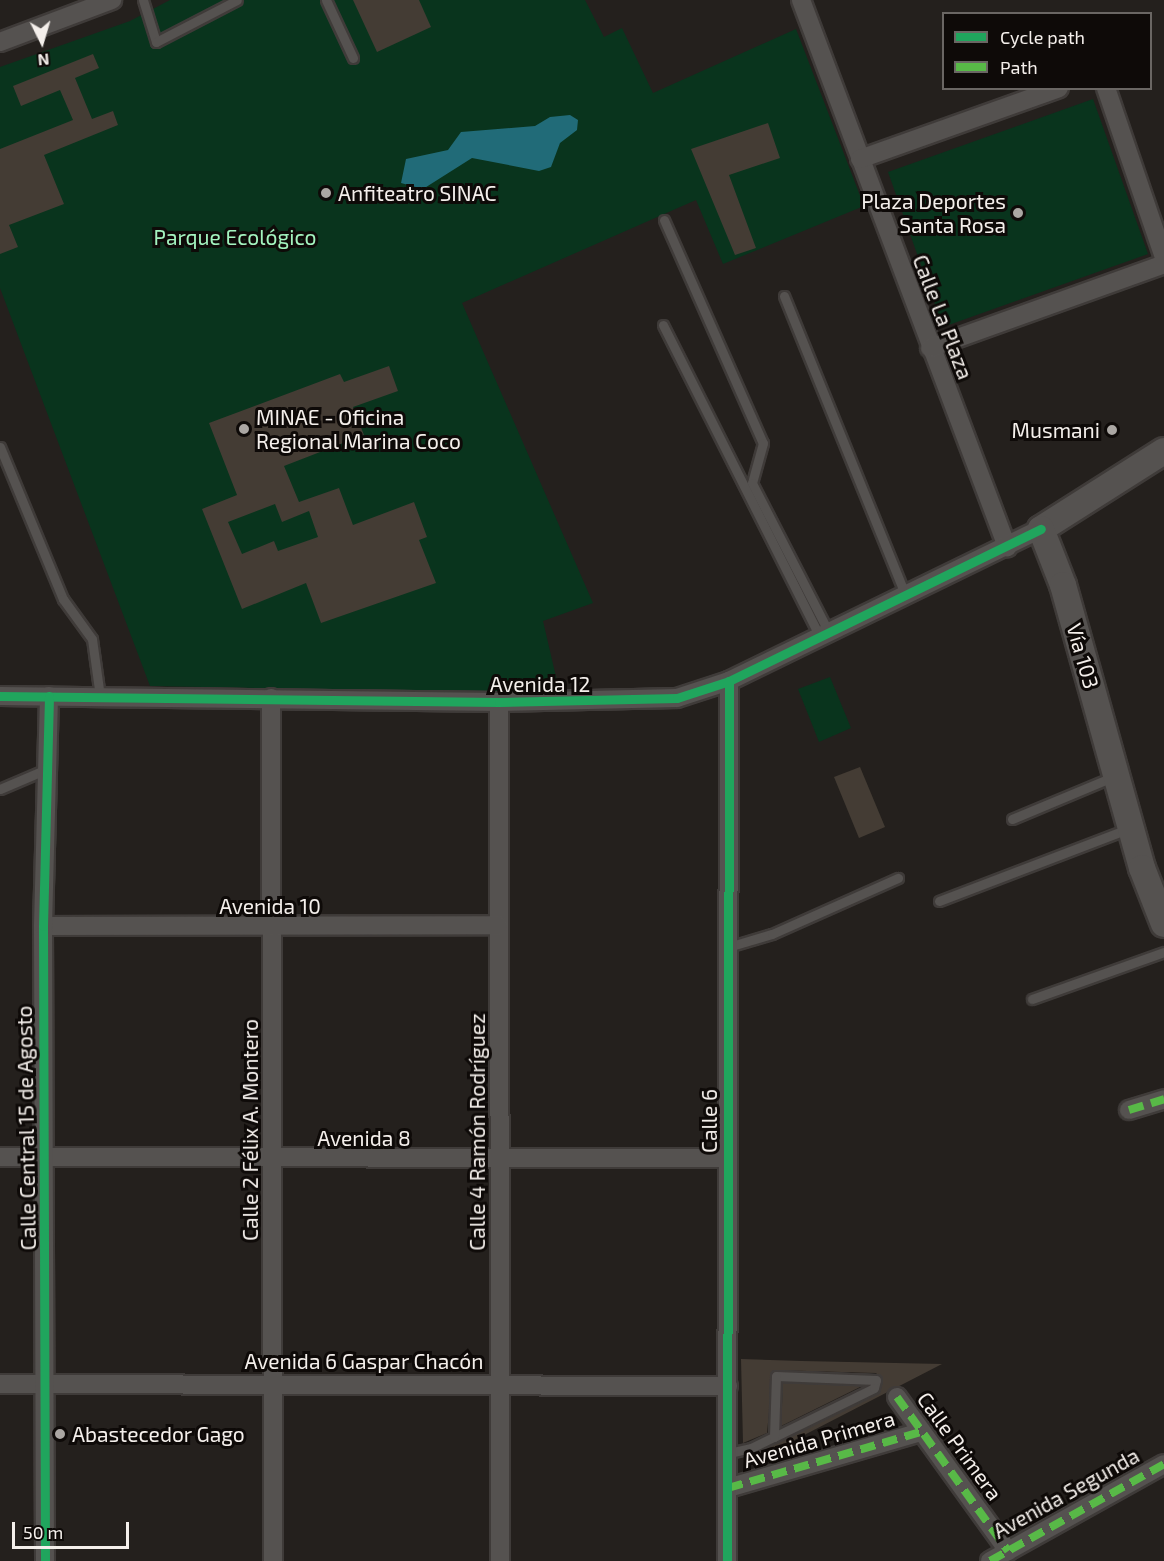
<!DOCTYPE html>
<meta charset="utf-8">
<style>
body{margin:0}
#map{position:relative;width:1164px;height:1561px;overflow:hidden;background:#24201d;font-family:"Exo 2",sans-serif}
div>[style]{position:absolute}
.green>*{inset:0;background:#09341d}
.water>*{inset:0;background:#216b78}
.building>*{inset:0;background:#443c34}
.roads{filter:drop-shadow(2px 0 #3f3b39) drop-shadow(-2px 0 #3f3b39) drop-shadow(0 2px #3f3b39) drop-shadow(0 -2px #3f3b39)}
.lane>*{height:9px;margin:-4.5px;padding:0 4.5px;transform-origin:4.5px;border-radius:4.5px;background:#555250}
.street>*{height:18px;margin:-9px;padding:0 9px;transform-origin:9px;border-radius:9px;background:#555250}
.secondary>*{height:26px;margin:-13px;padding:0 13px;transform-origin:13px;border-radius:13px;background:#555250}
.quiet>*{height:8px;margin-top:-4px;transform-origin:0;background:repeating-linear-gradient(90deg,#58b947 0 15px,transparent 0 23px)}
.cycleway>*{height:9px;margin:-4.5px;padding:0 4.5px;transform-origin:4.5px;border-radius:4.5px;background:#20a55d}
.dots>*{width:16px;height:16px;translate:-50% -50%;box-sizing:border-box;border:3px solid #0e0a08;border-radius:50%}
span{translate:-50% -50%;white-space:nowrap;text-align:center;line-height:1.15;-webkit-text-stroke:6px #0e0a08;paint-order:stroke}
.poi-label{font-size:21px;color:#f4efeb}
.left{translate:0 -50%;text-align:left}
.right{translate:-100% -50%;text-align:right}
.park-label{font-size:21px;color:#a3f4bf}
.street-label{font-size:21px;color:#f4efeb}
.legend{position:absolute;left:942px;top:12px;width:210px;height:78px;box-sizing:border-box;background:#0e0a08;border:2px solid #6a6663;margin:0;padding:8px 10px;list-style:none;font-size:18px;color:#f4efeb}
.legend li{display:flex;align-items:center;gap:12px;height:30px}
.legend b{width:30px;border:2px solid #6a6663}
.north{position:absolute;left:12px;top:12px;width:60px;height:60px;-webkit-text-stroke:4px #0e0a08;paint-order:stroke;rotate:175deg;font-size:16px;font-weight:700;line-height:24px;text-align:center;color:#f4efeb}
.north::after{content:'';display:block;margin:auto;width:21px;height:27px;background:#f4efeb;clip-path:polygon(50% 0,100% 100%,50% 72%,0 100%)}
.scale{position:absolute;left:12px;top:1522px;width:117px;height:27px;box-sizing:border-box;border:3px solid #f4efeb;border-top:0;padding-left:8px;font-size:18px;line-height:21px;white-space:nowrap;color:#f4efeb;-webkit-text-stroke:4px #0e0a08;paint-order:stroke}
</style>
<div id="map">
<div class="green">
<i style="clip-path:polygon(170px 0,585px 0,604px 37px,622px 28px,653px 93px,796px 29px,864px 206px,723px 264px,696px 200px,462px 303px,593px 603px,543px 621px,560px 694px,150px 686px,0 288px,0 67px,130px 21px)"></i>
<i style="clip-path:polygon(1093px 99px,1148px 254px,943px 327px,888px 172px)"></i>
<i style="clip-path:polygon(830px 677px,851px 728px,819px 742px,798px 689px)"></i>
</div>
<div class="water">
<i style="clip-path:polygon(570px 115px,578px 120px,577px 130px,560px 143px,551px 167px,539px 171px,472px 158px,423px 189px,401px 183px,406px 159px,448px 150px,461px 132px,535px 126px,550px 117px)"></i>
</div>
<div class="building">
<i style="clip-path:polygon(353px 0,419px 0,431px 27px,377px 52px)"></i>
<i style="clip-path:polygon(93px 54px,99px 68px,75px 78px,92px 119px,113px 111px,118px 125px,44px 155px,64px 204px,9px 225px,18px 247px,0 254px,0 149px,73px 120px,60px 90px,21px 106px,13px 86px)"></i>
<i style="clip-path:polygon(768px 123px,780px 158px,729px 175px,756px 248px,735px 255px,691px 149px)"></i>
<i style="clip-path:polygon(evenodd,389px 366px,398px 391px,353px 407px,364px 435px,284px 466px,299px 502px,339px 488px,353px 525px,414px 502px,427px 537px,419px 540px,436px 583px,321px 623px,306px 583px,242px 609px,202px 509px,237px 495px,209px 423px,340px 374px,344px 382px,389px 366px,275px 504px,282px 522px,309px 511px,318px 537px,278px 551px,274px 541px,242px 554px,228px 522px,275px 504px)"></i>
<i style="clip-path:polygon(860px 767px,885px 827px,859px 838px,834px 777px)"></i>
<i style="clip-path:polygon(741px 1359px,802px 1361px,942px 1364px,744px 1466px,744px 1457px,877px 1394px,883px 1381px,876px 1373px,773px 1370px,767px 1433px,743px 1443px)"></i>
<i style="clip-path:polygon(783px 1383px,862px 1386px,781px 1426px)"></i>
</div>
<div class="roads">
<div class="lane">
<i style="left:143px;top:0;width:44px;rotate:72.8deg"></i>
<i style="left:156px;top:42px;width:91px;rotate:-27.4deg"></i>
<i style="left:326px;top:0;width:64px;rotate:65deg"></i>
<i style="left:664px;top:220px;width:244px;rotate:66.1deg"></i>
<i style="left:763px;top:443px;width:41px;rotate:105.4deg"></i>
<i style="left:752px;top:483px;width:169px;rotate:62.8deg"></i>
<i style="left:784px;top:296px;width:324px;rotate:67.9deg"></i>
<i style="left:663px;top:325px;width:349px;rotate:63.3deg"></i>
<i style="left:0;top:447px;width:165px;rotate:67.5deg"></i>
<i style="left:63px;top:599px;width:49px;rotate:54.1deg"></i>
<i style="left:92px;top:639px;width:59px;rotate:82.1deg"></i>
<i style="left:0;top:789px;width:51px;rotate:-23.1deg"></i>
<i style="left:1012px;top:819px;width:112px;rotate:-22.7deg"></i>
<i style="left:939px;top:901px;width:204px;rotate:-20.9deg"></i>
<i style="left:728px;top:947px;width:46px;rotate:-16.5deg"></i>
<i style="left:772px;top:934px;width:138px;rotate:-24deg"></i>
<i style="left:1032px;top:999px;width:140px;rotate:-19.6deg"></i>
<i style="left:729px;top:1453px;width:23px;rotate:-13deg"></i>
<i style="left:751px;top:1448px;width:25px;rotate:-26deg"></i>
<i style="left:774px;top:1437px;width:111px;rotate:-26.1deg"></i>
<i style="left:874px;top:1388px;width:8px;rotate:-76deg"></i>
<i style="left:876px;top:1380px;width:100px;rotate:-177.7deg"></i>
<i style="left:776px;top:1376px;width:61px;rotate:91.9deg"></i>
</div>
<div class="street">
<i style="left:801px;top:0;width:585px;rotate:69.36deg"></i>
<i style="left:0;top:42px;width:120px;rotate:-20.6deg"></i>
<i style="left:1106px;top:88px;width:179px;rotate:71.1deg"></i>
<i style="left:860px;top:159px;width:211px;rotate:-19.6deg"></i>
<i style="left:930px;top:348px;width:249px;rotate:-19.7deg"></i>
<i style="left:0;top:696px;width:499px;rotate:0.7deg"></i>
<i style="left:499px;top:702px;width:178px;rotate:-1.3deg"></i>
<i style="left:677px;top:698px;width:55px;rotate:-18.1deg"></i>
<i style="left:729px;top:681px;width:347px;rotate:-26deg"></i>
<i style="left:271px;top:698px;width:863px;rotate:89.87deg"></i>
<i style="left:499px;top:702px;width:859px;rotate:89.93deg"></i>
<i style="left:43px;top:926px;width:455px;rotate:-0.1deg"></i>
<i style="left:1129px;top:1110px;width:37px;rotate:-17deg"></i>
<i style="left:0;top:1157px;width:727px;rotate:0.08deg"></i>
<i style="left:0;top:1384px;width:728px;rotate:0.16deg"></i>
<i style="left:897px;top:1397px;width:190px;rotate:54.2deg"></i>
<i style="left:728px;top:1488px;width:201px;rotate:-16.2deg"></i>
<i style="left:45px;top:1561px;width:635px;rotate:-90.18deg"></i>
<i style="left:43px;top:926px;width:230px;rotate:-88.5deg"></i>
<i style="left:727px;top:1561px;width:880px;rotate:-89.87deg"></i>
<i style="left:990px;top:1561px;width:199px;rotate:-29.1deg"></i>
</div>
<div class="secondary">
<i style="left:1164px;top:451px;width:146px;rotate:147.6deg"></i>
<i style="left:1041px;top:529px;width:60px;rotate:68.6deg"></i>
<i style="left:1063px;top:585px;width:294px;rotate:74.4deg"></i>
<i style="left:1142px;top:868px;width:60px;rotate:68.6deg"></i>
</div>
</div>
<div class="quiet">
<i style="left:1129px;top:1110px;width:37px;rotate:-17deg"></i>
<i style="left:897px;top:1397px;width:190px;rotate:54.2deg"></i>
<i style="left:728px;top:1488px;width:201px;rotate:-16.2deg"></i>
<i style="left:990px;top:1561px;width:199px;rotate:-29.1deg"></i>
</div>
<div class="cycleway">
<i style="left:0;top:696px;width:499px;rotate:0.7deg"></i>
<i style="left:499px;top:702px;width:178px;rotate:-1.3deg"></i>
<i style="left:677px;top:698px;width:55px;rotate:-18.1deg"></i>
<i style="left:729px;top:681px;width:347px;rotate:-26deg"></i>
<i style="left:45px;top:1561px;width:635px;rotate:-90.18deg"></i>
<i style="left:43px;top:926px;width:230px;rotate:-88.5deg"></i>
<i style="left:727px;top:1561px;width:880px;rotate:-89.87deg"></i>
</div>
<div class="dots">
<i style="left:326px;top:193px;background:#aba7a3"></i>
<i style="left:1018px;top:213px;background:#aba7a3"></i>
<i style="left:244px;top:429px;background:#aba7a3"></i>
<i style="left:1112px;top:430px;background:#aba7a3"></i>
<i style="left:60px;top:1434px;background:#aba7a3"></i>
</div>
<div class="poi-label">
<span class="left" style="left:338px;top:193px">Anfiteatro SINAC</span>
<span class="right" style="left:1006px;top:213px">Plaza Deportes<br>Santa Rosa</span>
<span class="left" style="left:256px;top:429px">MINAE - Oficina<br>Regional Marina Coco</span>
<span class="right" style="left:1100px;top:430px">Musmani</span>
<span class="left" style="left:72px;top:1434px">Abastecedor Gago</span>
</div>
<div class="park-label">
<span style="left:235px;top:237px">Parque Ecológico</span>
</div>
<div class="street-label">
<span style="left:943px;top:317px;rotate:69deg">Calle La Plaza</span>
<span style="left:1083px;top:656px;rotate:74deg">Vía 103</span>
<span style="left:540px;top:684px">Avenida 12</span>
<span style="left:270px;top:906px">Avenida 10</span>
<span style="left:709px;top:1121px;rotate:-90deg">Calle 6</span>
<span style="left:26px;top:1128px;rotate:-91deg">Calle Central 15 de Agosto</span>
<span style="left:250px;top:1130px;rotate:-90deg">Calle 2 Félix A. Montero</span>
<span style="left:477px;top:1132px;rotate:-90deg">Calle 4 Ramón Rodríguez</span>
<span style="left:364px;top:1138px">Avenida 8</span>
<span style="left:364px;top:1361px">Avenida 6 Gaspar Chacón</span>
<span style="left:819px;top:1439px;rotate:-16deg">Avenida Primera</span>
<span style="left:960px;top:1446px;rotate:54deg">Calle Primera</span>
<span style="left:1066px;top:1493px;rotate:-29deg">Avenida Segunda</span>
</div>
<ul class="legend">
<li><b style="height:8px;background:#20a55d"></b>Cycle path</li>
<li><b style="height:8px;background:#58b947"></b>Path</li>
</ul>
<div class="north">N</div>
<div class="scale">50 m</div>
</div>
